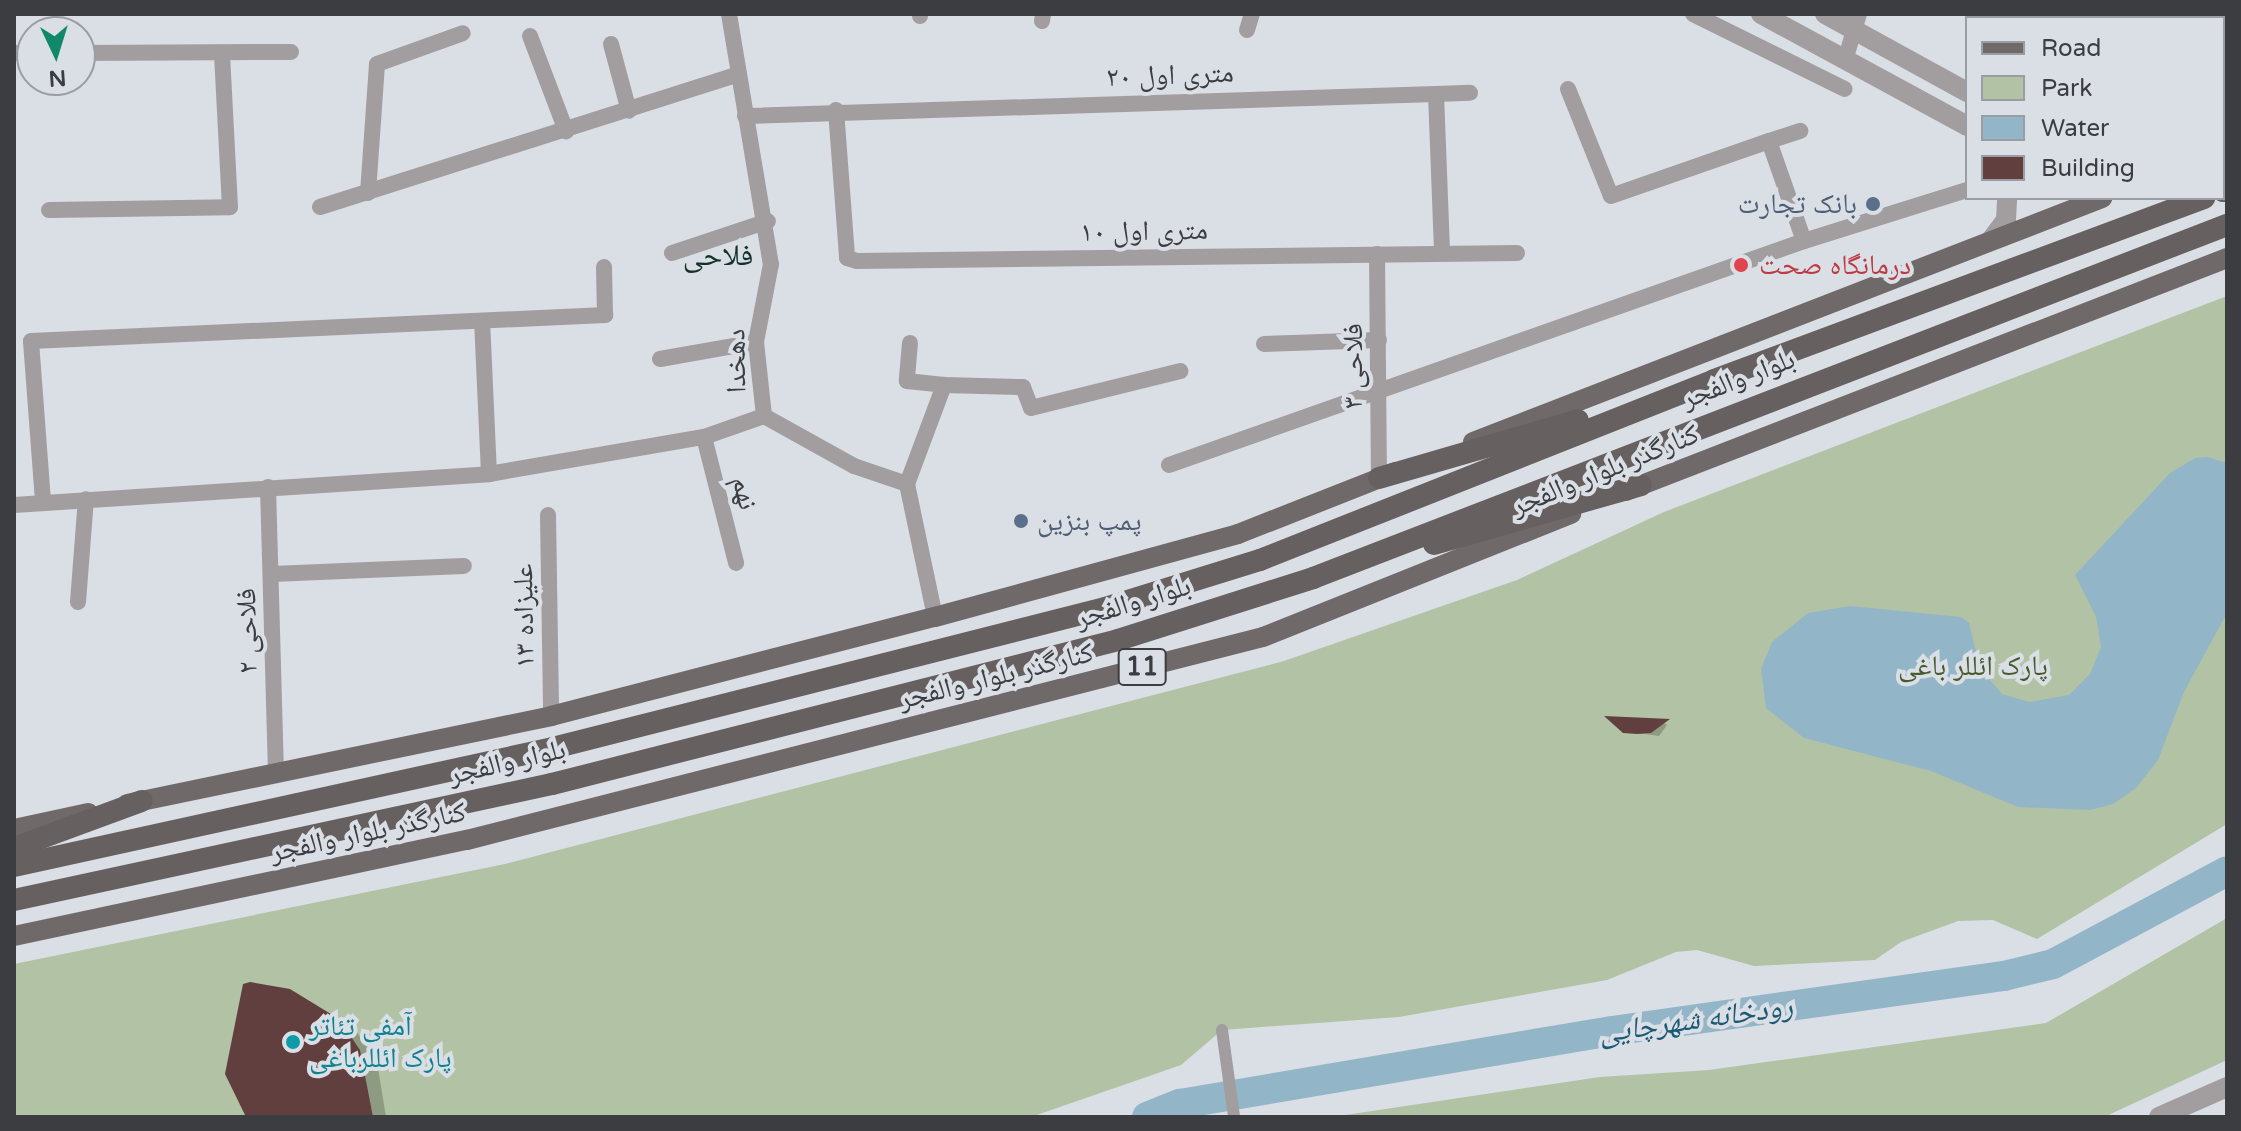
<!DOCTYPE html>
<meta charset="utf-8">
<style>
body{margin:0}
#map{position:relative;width:2241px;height:1131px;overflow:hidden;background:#dadee5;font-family:"Varela Round","Noto Naskh Arabic",sans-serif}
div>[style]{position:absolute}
.green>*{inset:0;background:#b2c2a4}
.water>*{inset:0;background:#93b5c8}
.shadow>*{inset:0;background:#0003}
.river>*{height:30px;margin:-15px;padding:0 15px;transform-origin:15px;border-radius:15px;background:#93b5c8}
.building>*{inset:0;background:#603f3e}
.pedestrian>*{height:12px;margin:-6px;padding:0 6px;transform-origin:6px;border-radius:6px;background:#a29e9f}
.minor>*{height:16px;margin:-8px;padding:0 8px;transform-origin:8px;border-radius:8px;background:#a29e9f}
.tertiary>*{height:20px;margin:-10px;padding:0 10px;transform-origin:10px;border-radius:10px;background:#a29e9f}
.primary>*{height:20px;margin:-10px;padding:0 10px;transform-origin:10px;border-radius:10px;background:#70696a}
.trunk>*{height:22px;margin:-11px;padding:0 11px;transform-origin:11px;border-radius:11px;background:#676060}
.dots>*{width:22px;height:22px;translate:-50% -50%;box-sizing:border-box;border:4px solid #dadee5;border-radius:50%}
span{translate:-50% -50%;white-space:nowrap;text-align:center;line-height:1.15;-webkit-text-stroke:8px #dadee5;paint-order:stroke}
.shield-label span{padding:2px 6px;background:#dadee5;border:2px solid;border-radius:6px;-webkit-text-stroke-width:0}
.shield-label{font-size:26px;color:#3b3d40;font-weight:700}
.street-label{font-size:28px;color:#3b3d40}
.service-label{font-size:28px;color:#4e5e75}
.right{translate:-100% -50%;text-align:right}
.left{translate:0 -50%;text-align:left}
.health-label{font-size:28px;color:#be3a42}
.park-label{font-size:28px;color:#465b2c}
.culture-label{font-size:28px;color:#0d838f}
.neighbourhood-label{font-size:30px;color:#143128}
.water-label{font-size:30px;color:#1b5873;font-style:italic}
.frame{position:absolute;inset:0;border:16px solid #3b3d40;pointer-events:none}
.legend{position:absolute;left:1965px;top:16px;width:260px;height:184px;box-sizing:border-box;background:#dadee5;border:2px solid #9a9ea3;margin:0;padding:10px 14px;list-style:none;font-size:24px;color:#3b3d40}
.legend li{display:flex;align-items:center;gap:16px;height:40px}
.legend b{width:40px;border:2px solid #9a9ea3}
.north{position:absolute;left:16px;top:16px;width:80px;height:80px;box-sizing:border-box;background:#dadee5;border:2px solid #9a9ea3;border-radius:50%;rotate:176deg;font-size:22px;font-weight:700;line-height:32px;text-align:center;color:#3b3d40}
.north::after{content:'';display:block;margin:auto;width:28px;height:36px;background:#10896b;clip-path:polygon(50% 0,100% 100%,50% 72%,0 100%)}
</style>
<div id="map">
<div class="green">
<i style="clip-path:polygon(2227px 296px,2227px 824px,2037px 939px,1993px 920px,1958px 921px,1901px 942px,1875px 960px,1754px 966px,1697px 950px,1676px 952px,1607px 980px,1399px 1017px,1222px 1030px,1181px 1065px,1031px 1117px,14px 1117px,14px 964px,505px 864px,1284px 661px,1517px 580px,1664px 512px)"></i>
<i style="clip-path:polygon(2227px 918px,2227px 1060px,2104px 1117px,1332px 1117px,1600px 1077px,1709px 1070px,2046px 1023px)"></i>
</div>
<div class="water">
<i style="clip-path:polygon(2208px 457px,2227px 463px,2227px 613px,2184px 692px,2158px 760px,2136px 788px,2113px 804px,2090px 810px,2018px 807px,1931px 771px,1804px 738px,1766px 708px,1761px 669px,1772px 642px,1808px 613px,1850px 606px,1961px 617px,1969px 623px,1980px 668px,2002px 694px,2029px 702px,2069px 695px,2090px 674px,2101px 647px,2096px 617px,2075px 575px,2170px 473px,2195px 458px)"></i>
</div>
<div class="shadow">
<i style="clip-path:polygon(1659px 720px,1667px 725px,1659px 736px,1624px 731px)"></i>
<i style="clip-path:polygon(290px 991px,356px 1031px,377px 1062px,386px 1117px,248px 1117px)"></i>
</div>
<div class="river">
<i style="left:1147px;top:1117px;width:35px;rotate:-22deg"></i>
<i style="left:1180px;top:1104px;width:438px;rotate:-9.6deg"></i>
<i style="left:1612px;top:1031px;width:396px;rotate:-8deg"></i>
<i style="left:2004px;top:976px;width:50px;rotate:-13.8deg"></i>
<i style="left:2053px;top:964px;width:197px;rotate:-28.1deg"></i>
</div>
<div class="building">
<i style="clip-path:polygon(1604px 716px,1670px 719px,1651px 733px,1637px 734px,1623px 733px)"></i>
<i style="clip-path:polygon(250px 982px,290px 989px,339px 1019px,360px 1050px,373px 1117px,246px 1117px,225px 1074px,243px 984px)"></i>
</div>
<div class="pedestrian">
<i style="left:1222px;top:1030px;width:88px;rotate:82.1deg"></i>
</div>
<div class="minor">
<i style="left:729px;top:14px;width:254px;rotate:80.5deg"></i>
<i style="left:771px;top:264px;width:79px;rotate:100.9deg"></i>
<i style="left:756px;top:342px;width:74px;rotate:83.8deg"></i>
<i style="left:764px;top:416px;width:103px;rotate:29.1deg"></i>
<i style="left:854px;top:466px;width:56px;rotate:18.8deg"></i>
<i style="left:907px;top:484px;width:136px;rotate:78.1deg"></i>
<i style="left:920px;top:14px;width:2px;rotate:90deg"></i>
<i style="left:1693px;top:14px;width:169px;rotate:26.3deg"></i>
<i style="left:1983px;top:14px;width:30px;rotate:8deg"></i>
<i style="left:1042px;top:21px;width:7px;rotate:-82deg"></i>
<i style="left:2223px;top:25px;width:4px"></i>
<i style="left:1247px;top:30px;width:17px;rotate:-73deg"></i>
<i style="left:530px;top:36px;width:102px;rotate:69.2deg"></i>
<i style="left:611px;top:44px;width:69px;rotate:75deg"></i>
<i style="left:14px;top:53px;width:18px"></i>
<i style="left:80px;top:53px;width:211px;rotate:-0.3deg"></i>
<i style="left:1846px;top:57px;width:45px;rotate:-73.2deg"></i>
<i style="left:1568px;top:89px;width:115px;rotate:68.1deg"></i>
<i style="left:1611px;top:196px;width:167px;rotate:-19.2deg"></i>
<i style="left:1769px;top:141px;width:106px;rotate:70.7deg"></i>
<i style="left:1436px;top:94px;width:34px;rotate:-2deg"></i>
<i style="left:836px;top:110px;width:148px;rotate:85.7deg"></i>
<i style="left:847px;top:258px;width:10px;rotate:17deg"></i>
<i style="left:857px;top:261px;width:660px;rotate:-0.69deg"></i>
<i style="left:745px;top:116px;width:691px;rotate:-1.82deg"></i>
<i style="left:1436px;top:94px;width:159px;rotate:87.8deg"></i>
<i style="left:1769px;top:141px;width:33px;rotate:-18deg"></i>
<i style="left:368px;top:193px;width:129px;rotate:-86deg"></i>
<i style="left:377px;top:64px;width:91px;rotate:-19.8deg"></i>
<i style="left:320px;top:207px;width:436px;rotate:-17.6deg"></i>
<i style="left:49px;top:210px;width:181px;rotate:-0.9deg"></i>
<i style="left:230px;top:207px;width:153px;rotate:-93deg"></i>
<i style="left:672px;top:253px;width:101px;rotate:-18.4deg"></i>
<i style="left:1377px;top:254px;width:224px;rotate:89.5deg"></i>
<i style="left:910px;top:343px;width:38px;rotate:95deg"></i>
<i style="left:907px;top:381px;width:37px;rotate:6deg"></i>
<i style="left:1264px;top:344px;width:115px;rotate:-2deg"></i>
<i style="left:660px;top:359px;width:97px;rotate:-10deg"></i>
<i style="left:704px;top:437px;width:130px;rotate:75.7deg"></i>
<i style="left:1169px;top:465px;width:673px;rotate:-19.43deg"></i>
<i style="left:1804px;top:241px;width:171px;rotate:-17.4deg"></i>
<i style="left:489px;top:474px;width:218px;rotate:-9.8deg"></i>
<i style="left:704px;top:437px;width:64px;rotate:-19.3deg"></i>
<i style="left:907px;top:484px;width:106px;rotate:-69.5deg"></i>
<i style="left:944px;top:385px;width:79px;rotate:1.5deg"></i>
<i style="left:1023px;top:387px;width:22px;rotate:69deg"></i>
<i style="left:1031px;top:408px;width:154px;rotate:-13.9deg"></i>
<i style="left:268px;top:487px;width:287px;rotate:88.4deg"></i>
<i style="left:43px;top:501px;width:160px;rotate:-94.3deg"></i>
<i style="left:31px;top:341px;width:575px;rotate:-2.59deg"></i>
<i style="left:605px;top:315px;width:48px;rotate:-91.2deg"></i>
<i style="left:14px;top:505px;width:476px;rotate:-3.7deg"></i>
<i style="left:489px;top:474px;width:152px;rotate:-92.6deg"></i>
<i style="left:548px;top:515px;width:201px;rotate:89.1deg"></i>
<i style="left:272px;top:574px;width:192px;rotate:-2.4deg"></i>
<i style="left:78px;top:602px;width:103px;rotate:-85.6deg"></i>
</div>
<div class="tertiary">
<i style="left:1761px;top:14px;width:234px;rotate:28.5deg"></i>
<i style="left:1825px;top:14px;width:162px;rotate:28.8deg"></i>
<i style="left:2179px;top:18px;width:4px;rotate:-90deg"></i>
<i style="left:2205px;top:18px;width:4px;rotate:-76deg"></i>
<i style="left:2223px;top:109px;width:4px;rotate:27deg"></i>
<i style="left:1991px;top:240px;width:25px;rotate:-53deg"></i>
<i style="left:2006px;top:220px;width:22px;rotate:-87deg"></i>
<i style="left:2159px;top:1117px;width:74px;rotate:-23.8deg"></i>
</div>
<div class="primary">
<i style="left:2223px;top:153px;width:4px;rotate:-27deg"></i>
<i style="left:1473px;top:442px;width:675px;rotate:-21.2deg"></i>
<i style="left:1626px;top:491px;width:645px;rotate:-21.19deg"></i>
<i style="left:127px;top:804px;width:433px;rotate:-11.7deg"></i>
<i style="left:551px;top:716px;width:397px;rotate:-14.5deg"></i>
<i style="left:935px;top:617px;width:314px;rotate:-15.3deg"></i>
<i style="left:1238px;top:534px;width:169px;rotate:-21.5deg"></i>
<i style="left:14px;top:829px;width:76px;rotate:-12.2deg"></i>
<i style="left:14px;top:936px;width:463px;rotate:-12deg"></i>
<i style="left:467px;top:840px;width:821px;rotate:-14.31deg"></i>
<i style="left:1263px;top:637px;width:332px;rotate:-21.8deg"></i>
</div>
<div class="trunk">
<i style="left:2223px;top:191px;width:4px;rotate:-14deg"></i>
<i style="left:1379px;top:478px;width:207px;rotate:-16.2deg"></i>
<i style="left:1434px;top:544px;width:215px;rotate:-15.9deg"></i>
<i style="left:14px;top:848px;width:136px;rotate:-20.2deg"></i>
<i style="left:14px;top:866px;width:552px;rotate:-12.35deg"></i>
<i style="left:553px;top:748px;width:569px;rotate:-14.23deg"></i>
<i style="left:1105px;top:608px;width:162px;rotate:-17.2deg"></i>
<i style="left:1260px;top:560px;width:488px;rotate:-21.6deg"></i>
<i style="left:1714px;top:380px;width:523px;rotate:-20.38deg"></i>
<i style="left:14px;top:900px;width:550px;rotate:-12.17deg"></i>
<i style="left:552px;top:784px;width:584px;rotate:-14.27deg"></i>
<i style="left:1118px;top:640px;width:205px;rotate:-17.6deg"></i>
<i style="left:1313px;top:578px;width:980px;rotate:-21.12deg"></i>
</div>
<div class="dots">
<i style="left:1873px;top:204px;background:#5c6f8a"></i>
<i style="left:1741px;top:265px;background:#e0444e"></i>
<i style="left:1021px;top:521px;background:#5c6f8a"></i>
<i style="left:293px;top:1042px;background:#0f9aa8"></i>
</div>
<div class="shield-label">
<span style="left:1142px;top:667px">11</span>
</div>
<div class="street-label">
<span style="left:1170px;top:75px;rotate:-2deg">۲۰ متری اول</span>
<span style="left:1144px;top:231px;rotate:-1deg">۱۰ متری اول</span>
<span style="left:736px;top:361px;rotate:-91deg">دهخدا</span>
<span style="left:1353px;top:366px;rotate:-90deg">فلاحی ۳</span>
<span style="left:1738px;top:379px;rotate:-21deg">بلوار والفجر</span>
<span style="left:1605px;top:470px;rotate:-22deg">کنارگذر بلوار والفجر</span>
<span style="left:745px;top:493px;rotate:76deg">نهم</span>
<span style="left:1133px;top:602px;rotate:-17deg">بلوار والفجر</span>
<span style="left:524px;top:616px;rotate:-91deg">۱۳ علیزاده</span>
<span style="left:247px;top:631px;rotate:-91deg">فلاحی ۲</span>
<span style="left:996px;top:676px;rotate:-14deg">کنارگذر بلوار والفجر</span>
<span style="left:507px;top:762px;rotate:-13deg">بلوار والفجر</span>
<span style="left:368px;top:832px;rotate:-12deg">کنارگذر بلوار والفجر</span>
</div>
<div class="service-label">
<span class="right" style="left:1857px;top:204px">بانک تجارت</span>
<span class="left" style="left:1037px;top:521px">پمپ بنزین</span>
</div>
<div class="health-label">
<span class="left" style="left:1759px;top:265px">درمانگاه صحت</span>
</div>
<div class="park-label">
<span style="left:1973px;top:666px">پارک ائللر باغی</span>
</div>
<div class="culture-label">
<span class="left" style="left:309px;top:1042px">آمفی تئاتر<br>پارک ائللرباغی</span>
</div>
<div class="neighbourhood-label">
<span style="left:718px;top:256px">فلاحی</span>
</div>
<div class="water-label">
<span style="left:1696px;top:1020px;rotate:-8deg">رودخانه شهرچایی</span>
</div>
<div class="frame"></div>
<ul class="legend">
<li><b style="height:10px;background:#70696a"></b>Road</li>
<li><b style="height:22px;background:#b2c2a4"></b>Park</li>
<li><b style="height:22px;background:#93b5c8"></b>Water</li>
<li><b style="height:22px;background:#603f3e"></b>Building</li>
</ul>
<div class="north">N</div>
</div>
